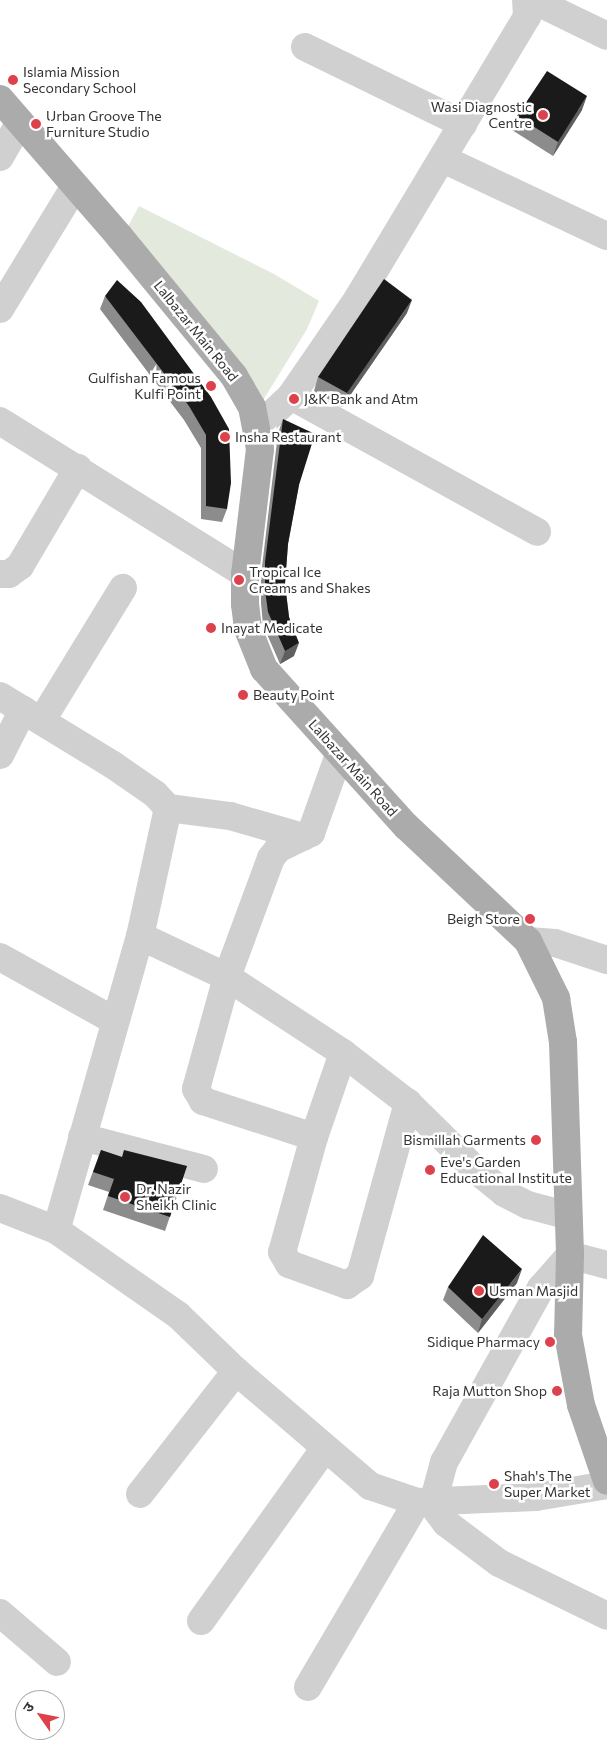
<!DOCTYPE html>
<meta charset="utf-8">
<style>
body{margin:0}
#map{position:relative;width:607px;height:1755px;overflow:hidden;background:#fff;font-family:Commissioner,"Noto Sans Devanagari",sans-serif}
div>[style]{position:absolute}
.green>*{inset:0;background:#e3e9dc}
.minor>*{height:28px;margin:-14px;padding:0 14px;transform-origin:14px;border-radius:14px;background:#d0d0d0}
.major>*{height:28px;margin:-14px;padding:0 14px;transform-origin:14px;border-radius:14px;background:#ababab}
.wall>*{inset:0;background:#8c8c8c}
.shaded-wall>*{inset:0;background:#5f5f5f}
.building>*{inset:0;background:#1a1a1a}
.dots>*{width:14px;height:14px;translate:-50% -50%;box-sizing:border-box;border:2px solid #fff;border-radius:50%}
span{translate:-50% -50%;white-space:nowrap;text-align:center;line-height:1.15;-webkit-text-stroke:5px #fff;paint-order:stroke}
.poi-label{font-size:14px;color:#333}
.left{translate:0 -50%;text-align:left}
.right{translate:-100% -50%;text-align:right}
.street-label{font-size:14px;color:#333}
.north{position:absolute;left:15px;top:1690px;width:50px;height:50px;box-sizing:border-box;background:#fff;border:1px solid #adadad;border-radius:50%;rotate:303deg;font-size:14px;font-weight:700;line-height:20px;text-align:center;color:#333}
.north::after{content:'';display:block;margin:auto;width:18px;height:22px;background:#dd424c;clip-path:polygon(50% 0,100% 100%,50% 72%,0 100%)}
</style>
<div id="map">
<div class="green">
<i style="clip-path:polygon(139px 206px,274px 274px,319px 301px,307px 329px,262px 402px,125px 232px)"></i>
</div>
<div class="minor">
<i style="left:533px;top:0;width:82px;rotate:25.9deg"></i>
<i style="left:305px;top:47px;width:176px;rotate:26deg"></i>
<i style="left:0;top:157px;width:40px;rotate:-60.3deg"></i>
<i style="left:443px;top:159px;width:181px;rotate:25.2deg"></i>
<i style="left:0;top:309px;width:144px;rotate:-58.6deg"></i>
<i style="left:291px;top:396px;width:281px;rotate:28.9deg"></i>
<i style="left:0;top:421px;width:289px;rotate:32deg"></i>
<i style="left:258px;top:427px;width:45px;rotate:-43.2deg"></i>
<i style="left:291px;top:396px;width:119px;rotate:-55.6deg"></i>
<i style="left:358px;top:298px;width:328px;rotate:-59deg"></i>
<i style="left:527px;top:17px;width:17px;rotate:-93deg"></i>
<i style="left:0;top:574px;width:9px"></i>
<i style="left:9px;top:574px;width:14px;rotate:-36deg"></i>
<i style="left:20px;top:566px;width:114px;rotate:-59.4deg"></i>
<i style="left:0;top:696px;width:132px;rotate:31.4deg"></i>
<i style="left:113px;top:765px;width:51px;rotate:34.6deg"></i>
<i style="left:155px;top:794px;width:19px;rotate:47deg"></i>
<i style="left:168px;top:808px;width:131px;rotate:102.3deg"></i>
<i style="left:140px;top:936px;width:306px;rotate:105.9deg"></i>
<i style="left:42px;top:720px;width:155px;rotate:-58.5deg"></i>
<i style="left:0;top:755px;width:51px;rotate:-62.9deg"></i>
<i style="left:168px;top:808px;width:63px;rotate:7.4deg"></i>
<i style="left:230px;top:816px;width:76px;rotate:16deg"></i>
<i style="left:140px;top:936px;width:96px;rotate:25.2deg"></i>
<i style="left:227px;top:977px;width:139px;rotate:33.2deg"></i>
<i style="left:343px;top:1053px;width:82px;rotate:37.6deg"></i>
<i style="left:408px;top:1103px;width:95px;rotate:44.6deg"></i>
<i style="left:476px;top:1170px;width:36px;rotate:39deg"></i>
<i style="left:504px;top:1193px;width:27px;rotate:27deg"></i>
<i style="left:528px;top:1205px;width:39px;rotate:15deg"></i>
<i style="left:528px;top:941px;width:27px;rotate:4deg"></i>
<i style="left:555px;top:943px;width:55px;rotate:18.1deg"></i>
<i style="left:0;top:957px;width:132px;rotate:29.1deg"></i>
<i style="left:343px;top:1053px;width:89px;rotate:109deg"></i>
<i style="left:314px;top:1137px;width:119px;rotate:105.5deg"></i>
<i style="left:282px;top:1252px;width:14px;rotate:60deg"></i>
<i style="left:289px;top:1264px;width:62px;rotate:19.9deg"></i>
<i style="left:347px;top:1285px;width:16px;rotate:-35deg"></i>
<i style="left:360px;top:1276px;width:180px;rotate:-74.5deg"></i>
<i style="left:82px;top:1137px;width:126px;rotate:14.7deg"></i>
<i style="left:314px;top:1137px;width:117px;rotate:-162deg"></i>
<i style="left:203px;top:1101px;width:14px;rotate:-120deg"></i>
<i style="left:196px;top:1089px;width:116px;rotate:-74.5deg"></i>
<i style="left:227px;top:977px;width:127px;rotate:-69.7deg"></i>
<i style="left:271px;top:858px;width:11px;rotate:-52deg"></i>
<i style="left:278px;top:849px;width:37px;rotate:-26deg"></i>
<i style="left:311px;top:833px;width:83px;rotate:-70.3deg"></i>
<i style="left:0;top:1208px;width:60px;rotate:21.4deg"></i>
<i style="left:56px;top:1230px;width:149px;rotate:34.9deg"></i>
<i style="left:178px;top:1315px;width:81px;rotate:44deg"></i>
<i style="left:236px;top:1371px;width:177px;rotate:40.6deg"></i>
<i style="left:370px;top:1486px;width:50px;rotate:18.8deg"></i>
<i style="left:417px;top:1502px;width:119px;rotate:-2.4deg"></i>
<i style="left:536px;top:1497px;width:72px;rotate:-9.6deg"></i>
<i style="left:607px;top:1265px;width:38px;rotate:-165deg"></i>
<i style="left:570px;top:1255px;width:44px;rotate:131.3deg"></i>
<i style="left:541px;top:1288px;width:199px;rotate:119.1deg"></i>
<i style="left:444px;top:1462px;width:39px;rotate:105deg"></i>
<i style="left:434px;top:1500px;width:11px;rotate:75deg"></i>
<i style="left:437px;top:1511px;width:15px;rotate:53deg"></i>
<i style="left:446px;top:1523px;width:66px;rotate:37deg"></i>
<i style="left:499px;top:1563px;width:120px;rotate:26.1deg"></i>
<i style="left:140px;top:1494px;width:156px;rotate:-52deg"></i>
<i style="left:0;top:1613px;width:75px;rotate:40.7deg"></i>
<i style="left:201px;top:1621px;width:213px;rotate:-54.4deg"></i>
<i style="left:308px;top:1687px;width:215px;rotate:-59.5deg"></i>
</div>
<div class="major">
<i style="left:0;top:99px;width:181px;rotate:49deg"></i>
<i style="left:119px;top:236px;width:181px;rotate:50.6deg"></i>
<i style="left:234px;top:376px;width:36px;rotate:60deg"></i>
<i style="left:252px;top:407px;width:43px;rotate:79.2deg"></i>
<i style="left:260px;top:449px;width:126px;rotate:96.8deg"></i>
<i style="left:245px;top:574px;width:30px;rotate:90deg"></i>
<i style="left:245px;top:604px;width:25px;rotate:83deg"></i>
<i style="left:248px;top:629px;width:43px;rotate:68.2deg"></i>
<i style="left:264px;top:669px;width:212px;rotate:47.9deg"></i>
<i style="left:406px;top:826px;width:168px;rotate:43.3deg"></i>
<i style="left:528px;top:941px;width:64px;rotate:63.8deg"></i>
<i style="left:556px;top:998px;width:45px;rotate:81deg"></i>
<i style="left:563px;top:1042px;width:213px;rotate:88.1deg"></i>
<i style="left:570px;top:1255px;width:80px;rotate:91.4deg"></i>
<i style="left:568px;top:1335px;width:71px;rotate:79.5deg"></i>
<i style="left:581px;top:1405px;width:80px;rotate:71.1deg"></i>
</div>
<div class="wall">
<i style="clip-path:polygon(582px 110px,553px 156px,512px 130px,517px 116px)"></i>
<i style="clip-path:polygon(105px 296px,211px 397px,227px 509px,222px 522px,201px 519px,201px 448px,184px 420px,100px 309px)"></i>
<i style="clip-path:polygon(407px 313px,342px 407px,314px 391px,318px 377px)"></i>
<i style="clip-path:polygon(283px 419px,299px 485px,288px 544px,285px 584px,294px 656px,280px 664px,263px 625px,261px 603px,261px 575px,278px 433px)"></i>
<i style="clip-path:polygon(101px 1150px,122px 1157px,187px 1166px,165px 1231px,103px 1210px,109px 1192px,88px 1185px)"></i>
<i style="clip-path:polygon(517px 1283px,478px 1333px,443px 1300px,448px 1287px)"></i>
</div>
<div class="shaded-wall">
<i style="clip-path:polygon(587px 96px,582px 110px,553px 156px,558px 142px)"></i>
<i style="clip-path:polygon(412px 300px,407px 313px,342px 407px,347px 393px)"></i>
<i style="clip-path:polygon(299px 643px,294px 656px,280px 664px,285px 651px)"></i>
<i style="clip-path:polygon(522px 1269px,517px 1283px,478px 1333px,482px 1319px)"></i>
</div>
<div class="building">
<i style="clip-path:polygon(547px 71px,587px 96px,558px 142px,517px 116px)"></i>
<i style="clip-path:polygon(384px 279px,412px 300px,347px 393px,318px 377px)"></i>
<i style="clip-path:polygon(117px 280px,141px 302px,211px 397px,229px 429px,231px 483px,227px 509px,206px 506px,206px 435px,189px 406px,105px 296px)"></i>
<i style="clip-path:polygon(283px 419px,315px 434px,299px 485px,288px 544px,285px 584px,289px 617px,299px 643px,285px 651px,268px 612px,265px 590px,265px 562px)"></i>
<i style="clip-path:polygon(101px 1150px,122px 1157px,124px 1150px,187px 1166px,170px 1217px,108px 1196px,114px 1179px,93px 1172px)"></i>
<i style="clip-path:polygon(483px 1235px,522px 1269px,482px 1319px,448px 1287px)"></i>
</div>
<div class="dots">
<i style="left:13px;top:80px;background:#dd424c"></i>
<i style="left:543px;top:115px;background:#dd424c"></i>
<i style="left:36px;top:124px;background:#dd424c"></i>
<i style="left:211px;top:386px;background:#dd424c"></i>
<i style="left:294px;top:399px;background:#dd424c"></i>
<i style="left:225px;top:437px;background:#dd424c"></i>
<i style="left:239px;top:580px;background:#dd424c"></i>
<i style="left:211px;top:628px;background:#dd424c"></i>
<i style="left:243px;top:695px;background:#dd424c"></i>
<i style="left:530px;top:919px;background:#dd424c"></i>
<i style="left:536px;top:1140px;background:#dd424c"></i>
<i style="left:430px;top:1170px;background:#dd424c"></i>
<i style="left:125px;top:1197px;background:#dd424c"></i>
<i style="left:479px;top:1291px;background:#dd424c"></i>
<i style="left:550px;top:1342px;background:#dd424c"></i>
<i style="left:557px;top:1391px;background:#dd424c"></i>
<i style="left:494px;top:1484px;background:#dd424c"></i>
</div>
<div class="poi-label">
<span class="left" style="left:23px;top:80px">Islamia Mission<br>Secondary School</span>
<span class="right" style="left:532px;top:115px">Wasi Diagnostic<br>Centre</span>
<span class="left" style="left:46px;top:124px">Urban Groove The<br>Furniture Studio</span>
<span class="right" style="left:201px;top:386px">Gulfishan Famous<br>Kulfi Point</span>
<span class="left" style="left:304px;top:399px">J&amp;K Bank and Atm</span>
<span class="left" style="left:235px;top:437px">Insha Restaurant</span>
<span class="left" style="left:249px;top:580px">Tropical Ice<br>Creams and Shakes</span>
<span class="left" style="left:221px;top:628px">Inayat Medicate</span>
<span class="left" style="left:253px;top:695px">Beauty Point</span>
<span class="right" style="left:520px;top:919px">Beigh Store</span>
<span class="right" style="left:526px;top:1140px">Bismillah Garments</span>
<span class="left" style="left:440px;top:1170px">Eve's Garden<br>Educational Institute</span>
<span class="left" style="left:136px;top:1197px">Dr. Nazir<br>Sheikh Clinic</span>
<span class="left" style="left:489px;top:1291px">Usman Masjid</span>
<span class="right" style="left:540px;top:1342px">Sidique Pharmacy</span>
<span class="right" style="left:547px;top:1391px">Raja Mutton Shop</span>
<span class="left" style="left:504px;top:1484px">Shah's The<br>Super Market</span>
</div>
<div class="street-label">
<span style="left:196px;top:331px;rotate:51deg">Lalbazar Main Road</span>
<span style="left:353px;top:768px;rotate:48deg">Lalbazar Main Road</span>
</div>
<div class="north">उ</div>
</div>
